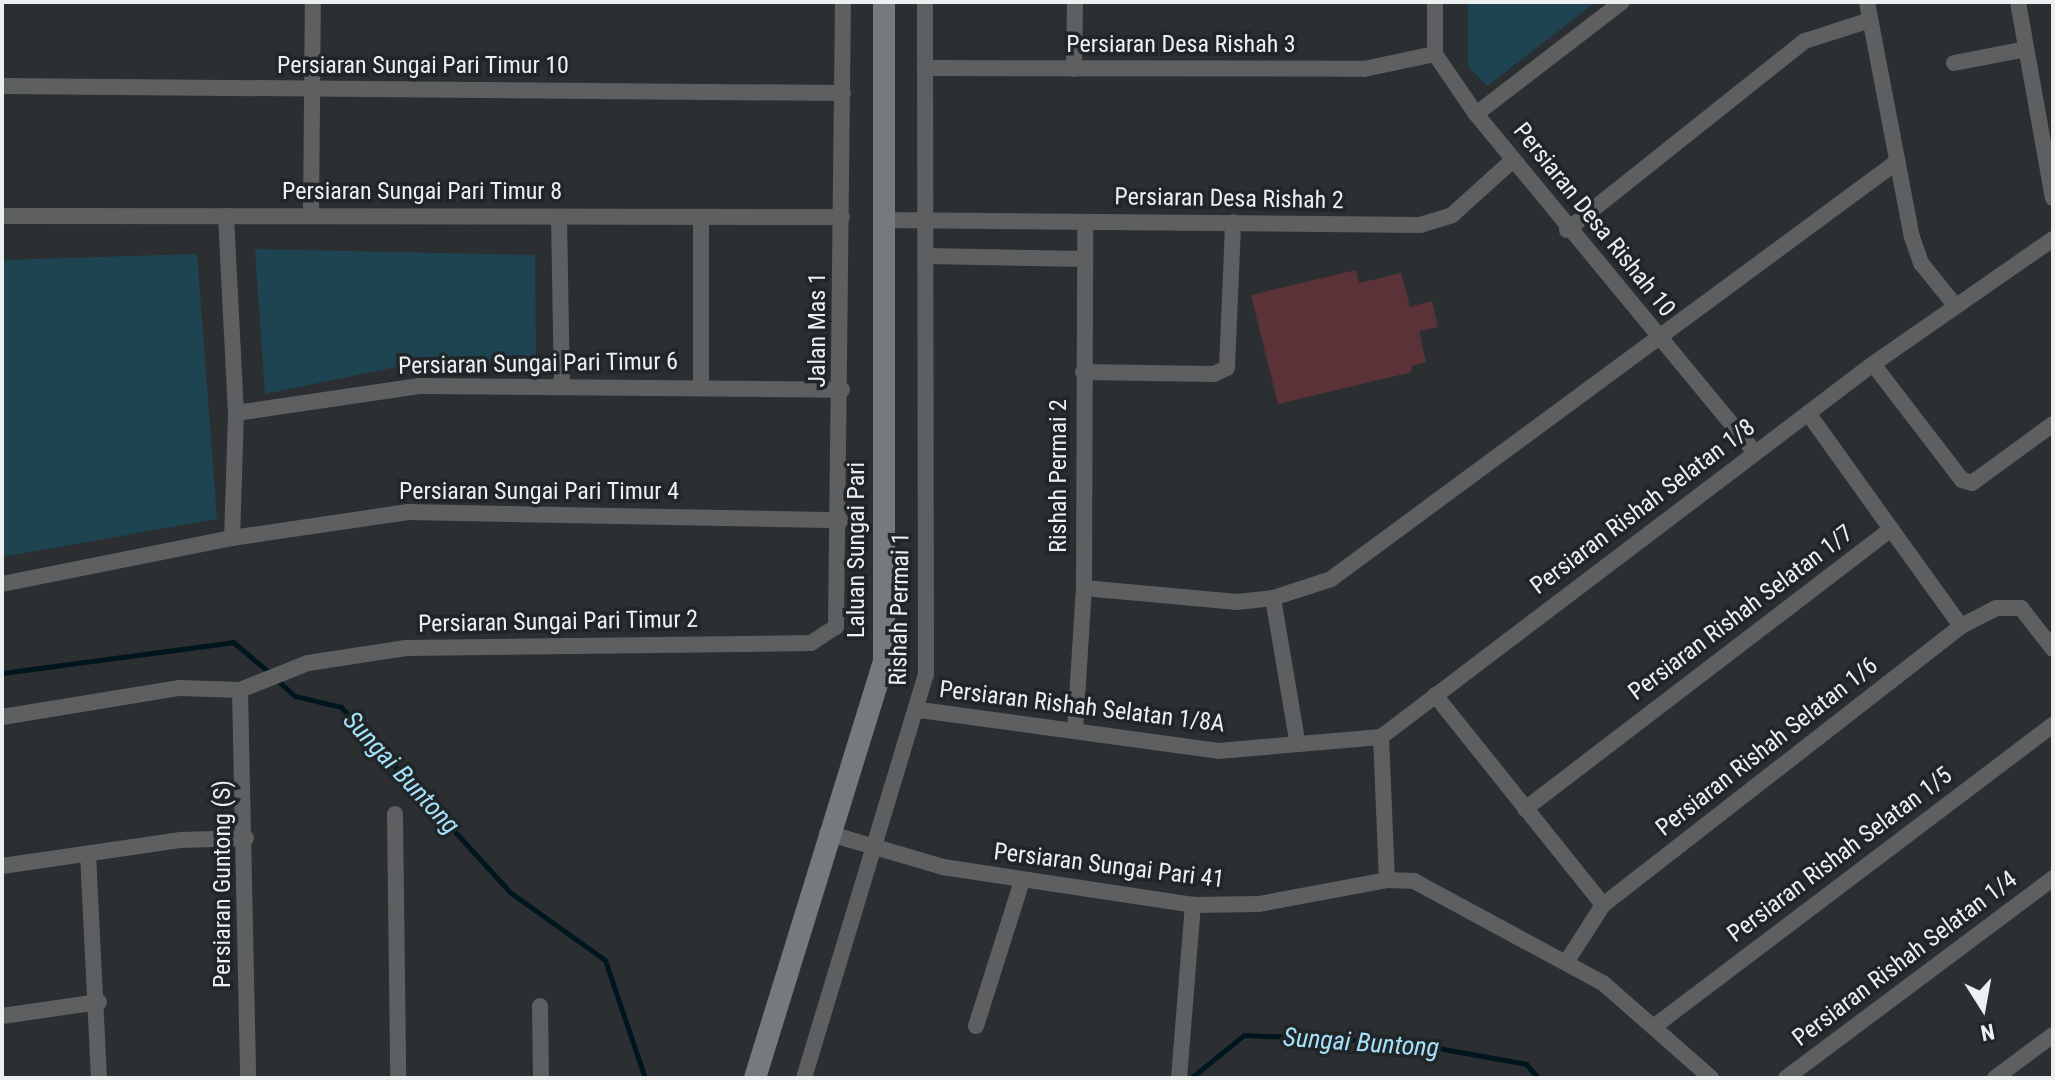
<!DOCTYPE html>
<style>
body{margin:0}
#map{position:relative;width:2055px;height:1080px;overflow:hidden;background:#2b2f31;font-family:"Roboto Condensed",sans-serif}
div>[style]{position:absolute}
.green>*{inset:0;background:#1e4452}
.stream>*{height:5px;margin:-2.5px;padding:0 2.5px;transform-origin:2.5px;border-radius:2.5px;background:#00161f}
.building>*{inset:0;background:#5a3238}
.minor>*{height:16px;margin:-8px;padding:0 8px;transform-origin:8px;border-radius:8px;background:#5d5f60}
.secondary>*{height:22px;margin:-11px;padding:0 11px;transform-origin:11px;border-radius:11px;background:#777a7c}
span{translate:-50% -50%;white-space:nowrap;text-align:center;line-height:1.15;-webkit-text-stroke:7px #212527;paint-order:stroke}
.street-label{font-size:24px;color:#edf0f1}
.water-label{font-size:26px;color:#a4e1fa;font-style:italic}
.frame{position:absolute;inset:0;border:4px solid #edf0f1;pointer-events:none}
.north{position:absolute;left:1943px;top:968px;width:80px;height:80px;-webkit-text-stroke:6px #212527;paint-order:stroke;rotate:169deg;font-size:22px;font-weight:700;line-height:32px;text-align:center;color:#edf0f1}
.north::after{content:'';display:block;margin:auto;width:28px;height:36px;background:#edf0f1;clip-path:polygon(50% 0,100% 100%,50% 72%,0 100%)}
</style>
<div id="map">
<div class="green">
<i style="clip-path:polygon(1468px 2px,1596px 2px,1487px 86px,1468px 66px)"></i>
<i style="clip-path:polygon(255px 249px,535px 255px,536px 362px,425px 361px,265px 394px)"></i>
<i style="clip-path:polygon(197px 254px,217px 519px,2px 557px,2px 260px)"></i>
</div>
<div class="stream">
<i style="left:2px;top:673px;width:233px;rotate:-7.6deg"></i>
<i style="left:233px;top:642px;width:48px;rotate:40deg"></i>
<i style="left:277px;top:680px;width:24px;rotate:42deg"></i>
<i style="left:295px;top:696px;width:47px;rotate:13.4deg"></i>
<i style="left:341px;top:707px;width:252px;rotate:47.6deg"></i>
<i style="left:511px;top:893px;width:115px;rotate:35.5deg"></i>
<i style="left:605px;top:960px;width:125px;rotate:71.3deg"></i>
<i style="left:1191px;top:1078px;width:68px;rotate:-39.1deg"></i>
<i style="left:1244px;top:1035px;width:161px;rotate:2.5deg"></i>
<i style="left:1405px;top:1042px;width:123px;rotate:10.3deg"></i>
<i style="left:1526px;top:1064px;width:18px;rotate:49deg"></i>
</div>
<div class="building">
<i style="clip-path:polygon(1356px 270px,1359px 283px,1401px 273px,1410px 307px,1432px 301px,1438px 327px,1419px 331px,1426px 362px,1411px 366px,1412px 372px,1278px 404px,1251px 295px)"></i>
</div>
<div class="minor">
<i style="left:1435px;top:2px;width:52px;rotate:90deg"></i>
<i style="left:1435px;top:54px;width:73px;rotate:55.7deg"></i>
<i style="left:1476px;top:114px;width:438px;rotate:50.5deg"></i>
<i style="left:1867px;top:2px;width:239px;rotate:79.2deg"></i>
<i style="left:1912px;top:237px;width:28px;rotate:71deg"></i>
<i style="left:1921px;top:263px;width:53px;rotate:51.2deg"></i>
<i style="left:2018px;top:2px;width:199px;rotate:79.9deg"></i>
<i style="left:1954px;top:63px;width:73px;rotate:-11deg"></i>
<i style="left:925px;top:68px;width:439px;rotate:0.1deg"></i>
<i style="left:1364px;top:69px;width:73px;rotate:-11.9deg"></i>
<i style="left:1074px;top:69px;width:67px;rotate:-89.1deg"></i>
<i style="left:2px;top:86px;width:841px;rotate:0.48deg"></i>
<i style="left:1476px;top:114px;width:184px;rotate:-37.5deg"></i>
<i style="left:2px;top:216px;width:840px;rotate:0.07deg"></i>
<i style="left:226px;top:216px;width:197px;rotate:87.1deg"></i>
<i style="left:236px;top:413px;width:125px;rotate:91.8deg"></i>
<i style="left:311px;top:216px;width:214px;rotate:-89.5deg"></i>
<i style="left:559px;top:217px;width:169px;rotate:89deg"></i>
<i style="left:882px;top:220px;width:538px;rotate:0.53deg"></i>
<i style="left:1420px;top:225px;width:34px;rotate:-17deg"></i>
<i style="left:1452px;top:215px;width:81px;rotate:-42deg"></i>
<i style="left:1567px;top:230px;width:304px;rotate:-38.5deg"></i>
<i style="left:1805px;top:41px;width:68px;rotate:-17.9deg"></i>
<i style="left:927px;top:256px;width:157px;rotate:1.1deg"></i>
<i style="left:1873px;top:364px;width:146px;rotate:52.5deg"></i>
<i style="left:1962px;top:480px;width:10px;rotate:17deg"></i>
<i style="left:1972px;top:483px;width:100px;rotate:-36.1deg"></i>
<i style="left:1083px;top:372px;width:131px;rotate:0.9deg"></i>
<i style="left:1214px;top:374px;width:14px;rotate:-25deg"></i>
<i style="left:1227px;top:368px;width:146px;rotate:-87.6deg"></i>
<i style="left:701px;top:386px;width:169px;rotate:-90deg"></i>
<i style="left:236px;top:413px;width:185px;rotate:-8.4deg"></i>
<i style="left:419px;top:386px;width:423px;rotate:0.5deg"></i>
<i style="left:1808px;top:413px;width:143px;rotate:54.4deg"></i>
<i style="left:2px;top:584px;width:235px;rotate:-11.3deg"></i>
<i style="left:232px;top:538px;width:178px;rotate:-8.4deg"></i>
<i style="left:408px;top:512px;width:433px;rotate:1.1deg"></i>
<i style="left:1084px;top:588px;width:154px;rotate:5.2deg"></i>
<i style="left:1237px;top:602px;width:36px;rotate:-6deg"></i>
<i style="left:1273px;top:598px;width:61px;rotate:-18.1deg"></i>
<i style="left:1331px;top:579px;width:704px;rotate:-36.4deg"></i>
<i style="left:1273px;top:598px;width:144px;rotate:80.4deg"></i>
<i style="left:240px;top:690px;width:73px;rotate:-21.7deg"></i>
<i style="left:308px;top:663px;width:99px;rotate:-8.7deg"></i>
<i style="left:406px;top:648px;width:405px;rotate:-0.7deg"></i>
<i style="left:811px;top:643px;width:30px;rotate:-33deg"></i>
<i style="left:836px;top:627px;width:625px;rotate:-89.36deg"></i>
<i style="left:240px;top:690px;width:388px;rotate:88.8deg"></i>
<i style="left:1435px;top:695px;width:269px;rotate:51.3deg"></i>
<i style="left:920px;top:710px;width:301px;rotate:7.8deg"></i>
<i style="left:1218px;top:751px;width:164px;rotate:-4.9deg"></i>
<i style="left:2px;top:717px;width:180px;rotate:-9.3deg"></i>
<i style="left:180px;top:688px;width:60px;rotate:1.9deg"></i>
<i style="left:1075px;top:730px;width:142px;rotate:-86.4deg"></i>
<i style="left:1084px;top:588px;width:366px;rotate:-89.8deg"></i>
<i style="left:1525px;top:809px;width:461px;rotate:-37.4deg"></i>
<i style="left:1891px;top:529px;width:120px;rotate:54.2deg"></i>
<i style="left:395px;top:814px;width:264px;rotate:89.3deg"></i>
<i style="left:827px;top:833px;width:121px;rotate:16.3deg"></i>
<i style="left:943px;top:867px;width:253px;rotate:8.6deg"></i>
<i style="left:1193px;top:905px;width:66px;rotate:-0.9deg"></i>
<i style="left:1259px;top:904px;width:130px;rotate:-10.6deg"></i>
<i style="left:1387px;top:880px;width:27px;rotate:2deg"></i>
<i style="left:1414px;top:881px;width:215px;rotate:28.4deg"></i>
<i style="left:1603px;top:983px;width:144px;rotate:41.3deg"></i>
<i style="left:88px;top:854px;width:224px;rotate:87.2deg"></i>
<i style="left:2px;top:866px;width:181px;rotate:-8.3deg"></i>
<i style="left:181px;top:840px;width:65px;rotate:-1.8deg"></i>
<i style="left:1387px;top:880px;width:143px;rotate:-92.4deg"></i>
<i style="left:1381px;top:737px;width:617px;rotate:-37.17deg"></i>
<i style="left:1873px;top:364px;width:219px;rotate:-34.8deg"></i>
<i style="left:1567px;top:961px;width:67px;rotate:-57.3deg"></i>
<i style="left:1603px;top:905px;width:454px;rotate:-37.9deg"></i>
<i style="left:1961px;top:626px;width:39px;rotate:-27deg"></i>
<i style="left:1996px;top:608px;width:25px"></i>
<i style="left:2021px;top:608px;width:52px;rotate:52deg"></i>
<i style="left:540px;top:1006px;width:72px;rotate:89.2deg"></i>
<i style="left:2px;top:1016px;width:98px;rotate:-8.2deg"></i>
<i style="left:1656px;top:1025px;width:498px;rotate:-37.1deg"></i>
<i style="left:976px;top:1026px;width:152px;rotate:-72.4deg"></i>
<i style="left:804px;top:1078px;width:421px;rotate:-73.2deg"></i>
<i style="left:926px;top:675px;width:673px;rotate:-90.09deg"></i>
<i style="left:1179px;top:1078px;width:174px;rotate:-85.4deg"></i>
<i style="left:1786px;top:1078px;width:334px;rotate:-36.8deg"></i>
<i style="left:1995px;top:1078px;width:72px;rotate:-36.6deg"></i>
</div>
<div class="secondary">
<i style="left:755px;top:1078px;width:436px;rotate:-72.8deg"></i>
<i style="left:884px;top:661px;width:659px;rotate:-90deg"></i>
</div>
<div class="street-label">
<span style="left:1181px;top:45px">Persiaran Desa Rishah 3</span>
<span style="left:423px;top:66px">Persiaran Sungai Pari Timur 10</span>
<span style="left:422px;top:192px">Persiaran Sungai Pari Timur 8</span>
<span style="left:1229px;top:199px;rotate:1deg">Persiaran Desa Rishah 2</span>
<span style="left:1594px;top:220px;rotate:51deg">Persiaran Desa Rishah 10</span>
<span style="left:818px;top:330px;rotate:-90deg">Jalan Mas 1</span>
<span style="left:538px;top:364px;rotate:-1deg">Persiaran Sungai Pari Timur 6</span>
<span style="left:1059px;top:476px;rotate:-90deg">Rishah Permai 2</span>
<span style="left:539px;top:492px">Persiaran Sungai Pari Timur 4</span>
<span style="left:1643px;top:507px;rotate:-37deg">Persiaran Rishah Selatan 1/8</span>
<span style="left:857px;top:550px;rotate:-90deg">Laluan Sungai Pari</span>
<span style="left:900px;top:609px;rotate:-89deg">Rishah Permai 1</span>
<span style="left:1741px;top:613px;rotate:-37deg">Persiaran Rishah Selatan 1/7</span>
<span style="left:558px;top:622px;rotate:-1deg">Persiaran Sungai Pari Timur 2</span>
<span style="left:1082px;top:707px;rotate:7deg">Persiaran Rishah Selatan 1/8A</span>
<span style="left:1767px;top:747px;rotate:-38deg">Persiaran Rishah Selatan 1/6</span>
<span style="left:1840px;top:855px;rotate:-37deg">Persiaran Rishah Selatan 1/5</span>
<span style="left:1109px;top:866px;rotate:7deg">Persiaran Sungai Pari 41</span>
<span style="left:223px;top:884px;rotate:-90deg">Persiaran Guntong (S)</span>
<span style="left:1905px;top:959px;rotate:-37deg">Persiaran Rishah Selatan 1/4</span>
</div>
<div class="water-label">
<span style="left:401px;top:773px;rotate:47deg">Sungai Buntong</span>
<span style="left:1361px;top:1043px;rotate:4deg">Sungai Buntong</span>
</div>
<div class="frame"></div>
<div class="north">N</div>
</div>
